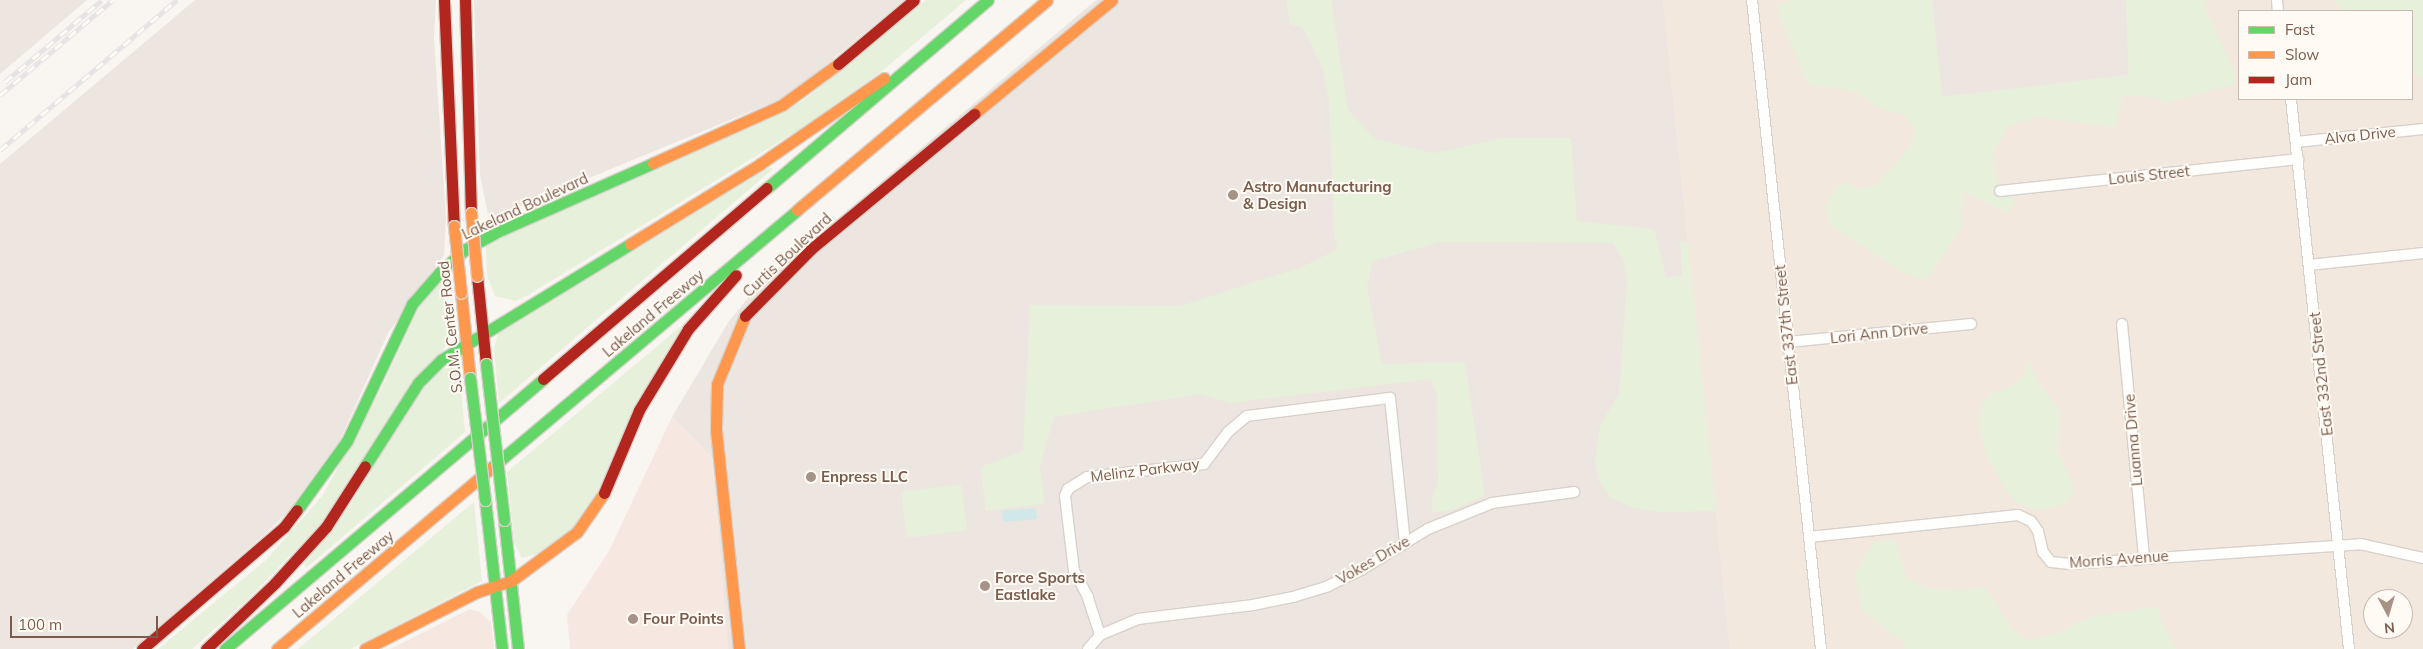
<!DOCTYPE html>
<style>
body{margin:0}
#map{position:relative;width:2423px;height:649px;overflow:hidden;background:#f9f5f0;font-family:Mulish,sans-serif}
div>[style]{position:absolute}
.residential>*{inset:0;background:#f2e8de}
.commercial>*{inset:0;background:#f6e8e1}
.industrial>*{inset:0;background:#ede5e0}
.green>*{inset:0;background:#e7f0db}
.water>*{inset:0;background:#d0e8ea}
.roads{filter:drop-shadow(1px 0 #d7d1cb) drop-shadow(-1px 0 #d7d1cb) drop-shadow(0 1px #d7d1cb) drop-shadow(0 -1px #d7d1cb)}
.street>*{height:10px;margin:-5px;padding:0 5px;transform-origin:5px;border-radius:5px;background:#fefefd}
.fast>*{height:11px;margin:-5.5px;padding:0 5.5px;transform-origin:5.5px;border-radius:5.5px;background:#63d668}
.slow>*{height:11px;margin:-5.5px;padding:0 5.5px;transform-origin:5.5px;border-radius:5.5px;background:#ff974d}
.jam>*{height:11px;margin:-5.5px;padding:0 5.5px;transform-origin:5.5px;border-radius:5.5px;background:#b3261e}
.rail>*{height:5px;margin-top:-2.5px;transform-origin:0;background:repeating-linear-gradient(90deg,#fffaf3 0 9px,#e6e3e7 0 18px);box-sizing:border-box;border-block:1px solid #e6e3e7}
.bridges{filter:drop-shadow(1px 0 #dad1cc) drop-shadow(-1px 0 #dad1cc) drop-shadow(0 1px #dad1cc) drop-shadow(0 -1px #dad1cc)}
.fast-bridge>*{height:11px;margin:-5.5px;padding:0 5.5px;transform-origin:5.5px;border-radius:5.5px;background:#63d668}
.slow-bridge>*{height:11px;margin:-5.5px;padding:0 5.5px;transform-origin:5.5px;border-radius:5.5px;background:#ff974d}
.dots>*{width:14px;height:14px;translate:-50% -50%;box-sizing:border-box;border:2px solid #fffaf3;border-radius:50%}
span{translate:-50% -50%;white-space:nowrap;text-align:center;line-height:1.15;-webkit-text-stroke:4px #fffaf3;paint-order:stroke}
.street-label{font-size:15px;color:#7a5c4d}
.poi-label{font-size:15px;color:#7a5c4d;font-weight:700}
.left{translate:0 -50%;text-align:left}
.legend{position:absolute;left:2238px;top:10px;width:175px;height:90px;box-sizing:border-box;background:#fffaf3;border:1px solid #cabbb1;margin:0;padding:6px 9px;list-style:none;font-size:15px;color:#7a5c4d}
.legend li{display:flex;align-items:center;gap:10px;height:25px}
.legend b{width:25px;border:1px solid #cabbb1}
.north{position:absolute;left:2363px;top:589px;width:50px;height:50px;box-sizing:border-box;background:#fffaf3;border:1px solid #cabbb1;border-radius:50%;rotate:174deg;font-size:14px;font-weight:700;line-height:20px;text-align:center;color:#7a5c4d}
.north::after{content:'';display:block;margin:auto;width:18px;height:22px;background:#a69286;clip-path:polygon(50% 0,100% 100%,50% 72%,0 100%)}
.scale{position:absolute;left:10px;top:616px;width:148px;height:22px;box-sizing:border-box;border:2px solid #7a5c4d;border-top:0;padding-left:6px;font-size:15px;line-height:18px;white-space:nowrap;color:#7a5c4d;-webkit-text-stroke:4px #fffaf3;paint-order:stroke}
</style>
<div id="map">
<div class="residential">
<i style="clip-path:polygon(evenodd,1663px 0,1932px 0,1941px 96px,2129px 75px,2126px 0,2423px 0,2423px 649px,1730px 649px,1663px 0,2239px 11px,2412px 11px,2412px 99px,2239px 99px,2239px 11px,1663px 0,2373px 599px,2403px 599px,2403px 629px,2373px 629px,2373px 599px)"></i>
</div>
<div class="commercial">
<i style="clip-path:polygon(672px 417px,712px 457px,728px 649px,570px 649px,567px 615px,609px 551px)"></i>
<i style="clip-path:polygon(470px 609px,480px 612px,491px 622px,494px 649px,390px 649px)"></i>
</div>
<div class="industrial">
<i style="clip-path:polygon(0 0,87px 0,0 74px)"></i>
<i style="clip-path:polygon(195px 0,436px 0,434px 38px,446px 219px,444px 255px,388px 333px,340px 440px,287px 513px,265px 534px,133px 649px,0 649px,0 164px)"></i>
<i style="clip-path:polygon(474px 0,904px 0,798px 88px,776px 101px,489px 219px,480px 175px)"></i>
<i style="clip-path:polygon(1096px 0,1663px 0,1730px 649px,728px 649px,712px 457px,672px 417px,729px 321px,757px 287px)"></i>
<i style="clip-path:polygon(1932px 0,2126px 0,2129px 75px,1941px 97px)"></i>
</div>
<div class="green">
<i style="clip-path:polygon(926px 0,966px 0,882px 71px,800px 129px,528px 295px,516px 301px,495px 296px,487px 275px,486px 244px,803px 101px)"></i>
<i style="clip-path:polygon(1286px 0,1331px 0,1348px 110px,1375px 139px,1434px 153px,1504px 138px,1571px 138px,1577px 221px,1654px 229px,1667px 278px,1682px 275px,1680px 241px,1688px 243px,1716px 511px,1664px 512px,1633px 508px,1611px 498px,1600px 482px,1595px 463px,1600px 425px,1619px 394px,1627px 282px,1623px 259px,1613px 243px,1518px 242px,1440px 242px,1373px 261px,1367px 287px,1382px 364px,1465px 362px,1485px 495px,1455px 509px,1433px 513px,1431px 502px,1438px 481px,1437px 396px,1430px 379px,1231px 403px,1200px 394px,1054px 417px,1040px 466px,1045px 503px,986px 511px,981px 473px,983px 466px,1023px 451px,1030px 305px,1180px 306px,1302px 267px,1338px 249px,1334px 237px,1329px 101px,1323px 69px,1303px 28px,1290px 24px)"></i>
<i style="clip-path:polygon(1791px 0,1932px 0,1942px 97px,2129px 75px,2126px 0,2206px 0,2205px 8px,2235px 73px,2234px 84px,2166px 103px,2156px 98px,2124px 95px,2115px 127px,2036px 117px,2009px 126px,1993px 153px,1998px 184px,2015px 201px,2007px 213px,1964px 192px,1961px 228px,1927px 280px,1904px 273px,1831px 226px,1825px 207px,1835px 188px,1846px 181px,1859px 189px,1874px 186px,1904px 155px,1911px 144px,1914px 129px,1907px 116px,1878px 108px,1858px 92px,1808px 84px,1778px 13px,1780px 3px)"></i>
<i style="clip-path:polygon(2333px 0,2423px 0,2423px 78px,2412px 74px,2412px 11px,2345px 11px)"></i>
<i style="clip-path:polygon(769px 167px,773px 169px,499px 403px,494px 349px,498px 333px)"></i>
<i style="clip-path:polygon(446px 275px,450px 340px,324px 521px,246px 601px,192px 649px,158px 649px,266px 560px,323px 495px,381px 389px,421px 303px)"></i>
<i style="clip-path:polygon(692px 317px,581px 522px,537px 554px,522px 558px,514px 542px,507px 472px)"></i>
<i style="clip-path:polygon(2025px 362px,2030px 363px,2037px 380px,2060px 411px,2058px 450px,2072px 482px,2073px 495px,2064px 505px,2039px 510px,2019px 504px,2009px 496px,1987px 456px,1978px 423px,1983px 403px,1990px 393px,2006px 389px,2026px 375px)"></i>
<i style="clip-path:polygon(452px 367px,459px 369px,465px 432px,306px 568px,303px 563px,351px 504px,407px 406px,443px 369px)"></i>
<i style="clip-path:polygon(961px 484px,967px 530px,907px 538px,901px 492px)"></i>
<i style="clip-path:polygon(474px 502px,482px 581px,351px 649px,298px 649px)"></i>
<i style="clip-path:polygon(1895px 540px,1907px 579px,1928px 588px,1960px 590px,1985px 587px,2013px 630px,2027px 640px,2064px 632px,2074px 624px,2098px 615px,2159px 607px,2161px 619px,2176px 649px,1905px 649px,1902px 641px,1863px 612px,1855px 574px,1873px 542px)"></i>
</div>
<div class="water">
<i style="clip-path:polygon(1036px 508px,1037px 519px,1003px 522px,1002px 511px)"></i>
</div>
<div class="roads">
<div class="street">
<i style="left:1752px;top:0;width:653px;rotate:83.93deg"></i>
<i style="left:2277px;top:0;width:11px;rotate:85deg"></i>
<i style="left:2291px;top:99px;width:553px;rotate:83.98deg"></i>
<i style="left:2296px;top:142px;width:128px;rotate:-5.8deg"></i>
<i style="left:2000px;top:191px;width:300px;rotate:-6.1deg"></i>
<i style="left:2309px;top:265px;width:115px;rotate:-6deg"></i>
<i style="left:2122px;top:324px;width:233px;rotate:84.6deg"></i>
<i style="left:1788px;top:342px;width:184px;rotate:-5.6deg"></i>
<i style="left:1809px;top:537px;width:210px;rotate:-6deg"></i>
<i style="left:2018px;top:515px;width:14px;rotate:25deg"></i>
<i style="left:2031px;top:521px;width:12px;rotate:55deg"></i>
<i style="left:2038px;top:531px;width:22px;rotate:77deg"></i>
<i style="left:2043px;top:552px;width:13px;rotate:51deg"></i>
<i style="left:2051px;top:562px;width:19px;rotate:6deg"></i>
<i style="left:2070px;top:564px;width:291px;rotate:-3.9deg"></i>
<i style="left:2360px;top:544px;width:65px;rotate:12.5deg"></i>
<i style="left:1100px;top:635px;width:40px;rotate:-108deg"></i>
<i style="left:1088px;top:597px;width:30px;rotate:-118deg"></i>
<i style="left:1074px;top:571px;width:76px;rotate:-96.8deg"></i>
<i style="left:1065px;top:496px;width:8px;rotate:-67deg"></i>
<i style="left:1068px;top:489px;width:22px;rotate:-32deg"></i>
<i style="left:1087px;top:477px;width:118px;rotate:-6.3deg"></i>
<i style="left:1204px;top:464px;width:40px;rotate:-53deg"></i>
<i style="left:1228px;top:432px;width:25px;rotate:-40deg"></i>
<i style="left:1247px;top:416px;width:144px;rotate:-7.2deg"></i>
<i style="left:1390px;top:398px;width:145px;rotate:84.1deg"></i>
<i style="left:1088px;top:649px;width:18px;rotate:-49deg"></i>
<i style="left:1100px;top:635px;width:41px;rotate:-22.8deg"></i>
<i style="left:1138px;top:619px;width:116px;rotate:-6.9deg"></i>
<i style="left:1253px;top:605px;width:41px;rotate:-11.3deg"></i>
<i style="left:1293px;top:597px;width:37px;rotate:-17deg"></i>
<i style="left:1328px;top:586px;width:37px;rotate:-26deg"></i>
<i style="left:1361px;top:570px;width:79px;rotate:-31.5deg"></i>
<i style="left:1428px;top:529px;width:69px;rotate:-22.1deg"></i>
<i style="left:1492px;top:503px;width:83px;rotate:-7.6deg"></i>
</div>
<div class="fast">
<i style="left:767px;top:188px;width:290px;rotate:-40.4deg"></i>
<i style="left:365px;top:466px;width:98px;rotate:-57.4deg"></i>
<i style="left:418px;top:383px;width:33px;rotate:-45deg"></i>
<i style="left:441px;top:360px;width:222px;rotate:-31.5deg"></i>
<i style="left:491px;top:468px;width:400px;rotate:-40.1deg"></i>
<i style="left:485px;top:500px;width:150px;rotate:83.5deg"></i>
<i style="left:297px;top:510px;width:85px;rotate:-54.1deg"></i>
<i style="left:347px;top:441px;width:152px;rotate:-64.6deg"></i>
<i style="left:412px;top:304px;width:41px;rotate:-48.9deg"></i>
<i style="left:439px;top:273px;width:36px;rotate:-42deg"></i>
<i style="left:466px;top:249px;width:38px;rotate:-29deg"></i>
<i style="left:499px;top:231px;width:168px;rotate:-23.8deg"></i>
<i style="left:504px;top:520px;width:130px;rotate:83.8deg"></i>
<i style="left:225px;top:649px;width:417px;rotate:-40.3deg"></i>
</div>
<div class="slow">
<i style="left:974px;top:114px;width:179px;rotate:-39.6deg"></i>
<i style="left:653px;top:163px;width:141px;rotate:-24.2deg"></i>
<i style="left:782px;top:105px;width:69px;rotate:-36.2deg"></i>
<i style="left:797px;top:210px;width:326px;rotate:-40deg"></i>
<i style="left:630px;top:244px;width:153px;rotate:-31.6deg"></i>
<i style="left:760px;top:164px;width:151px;rotate:-34.7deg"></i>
<i style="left:461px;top:293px;width:85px;rotate:84deg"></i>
<i style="left:277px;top:649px;width:280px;rotate:-40.2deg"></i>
<i style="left:365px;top:649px;width:126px;rotate:-27deg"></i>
<i style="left:477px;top:592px;width:36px;rotate:-18deg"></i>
<i style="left:511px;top:581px;width:82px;rotate:-36.6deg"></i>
<i style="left:577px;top:532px;width:47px;rotate:-55.3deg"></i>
<i style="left:739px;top:649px;width:221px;rotate:-96deg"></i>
<i style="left:716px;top:429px;width:45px;rotate:-88.7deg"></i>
<i style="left:717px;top:384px;width:74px;rotate:-67.6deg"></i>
</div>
<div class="jam">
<i style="left:444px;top:0;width:226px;rotate:87.5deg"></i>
<i style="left:465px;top:0;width:213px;rotate:88.4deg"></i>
<i style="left:838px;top:64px;width:99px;rotate:-40.1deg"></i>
<i style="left:477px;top:276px;width:88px;rotate:84.2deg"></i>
<i style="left:745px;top:316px;width:94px;rotate:-45.4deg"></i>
<i style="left:811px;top:249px;width:212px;rotate:-39.6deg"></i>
<i style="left:543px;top:379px;width:294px;rotate:-40.5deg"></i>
<i style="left:604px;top:493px;width:90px;rotate:-67.1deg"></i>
<i style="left:639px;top:410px;width:95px;rotate:-58.8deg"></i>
<i style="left:688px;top:329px;width:72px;rotate:-48.4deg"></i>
<i style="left:142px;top:649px;width:187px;rotate:-40.7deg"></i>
<i style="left:284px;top:527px;width:21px;rotate:-53deg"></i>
<i style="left:206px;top:649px;width:95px;rotate:-43.7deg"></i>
<i style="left:275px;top:583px;width:76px;rotate:-47.7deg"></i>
<i style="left:326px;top:527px;width:72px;rotate:-57.4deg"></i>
</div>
</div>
<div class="rail">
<i style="left:5px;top:82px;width:127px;rotate:-40.2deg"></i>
<i style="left:0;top:95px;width:148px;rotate:-40.1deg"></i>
<i style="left:0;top:150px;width:232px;rotate:-40.3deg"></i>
</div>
<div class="bridges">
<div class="fast-bridge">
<i style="left:486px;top:364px;width:157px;rotate:83.4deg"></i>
<i style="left:470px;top:378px;width:123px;rotate:83deg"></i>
</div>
<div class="slow-bridge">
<i style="left:471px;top:213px;width:63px;rotate:84.6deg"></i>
<i style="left:454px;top:226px;width:67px;rotate:84deg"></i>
</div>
</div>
<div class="dots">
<i style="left:1233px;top:195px;background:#a69286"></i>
<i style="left:811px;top:477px;background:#a69286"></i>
<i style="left:985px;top:586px;background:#a69286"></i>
<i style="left:633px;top:619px;background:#a69286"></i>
</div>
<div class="street-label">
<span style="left:2360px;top:135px;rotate:-6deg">Alva Drive</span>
<span style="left:2149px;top:175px;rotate:-6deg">Louis Street</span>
<span style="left:525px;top:206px;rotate:-25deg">Lakeland Boulevard</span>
<span style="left:787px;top:255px;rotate:-43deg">Curtis Boulevard</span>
<span style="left:653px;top:313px;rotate:-40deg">Lakeland Freeway</span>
<span style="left:1786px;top:325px;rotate:-96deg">East 337th Street</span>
<span style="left:450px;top:327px;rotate:-96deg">S.O.M. Center Road</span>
<span style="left:1879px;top:333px;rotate:-6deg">Lori Ann Drive</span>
<span style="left:2321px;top:374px;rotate:-96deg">East 332nd Street</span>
<span style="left:2133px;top:440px;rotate:-95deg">Luanna Drive</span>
<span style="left:1145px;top:470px;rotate:-7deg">Melinz Parkway</span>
<span style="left:2119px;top:559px;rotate:-4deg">Morris Avenue</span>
<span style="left:1373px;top:560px;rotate:-30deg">Vokes Drive</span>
<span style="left:343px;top:574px;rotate:-40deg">Lakeland Freeway</span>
</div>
<div class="poi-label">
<span class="left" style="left:1243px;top:195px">Astro Manufacturing<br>&amp; Design</span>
<span class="left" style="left:821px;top:477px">Enpress LLC</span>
<span class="left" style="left:995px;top:586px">Force Sports<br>Eastlake</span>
<span class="left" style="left:643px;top:619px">Four Points</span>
</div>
<ul class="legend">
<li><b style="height:6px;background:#63d668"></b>Fast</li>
<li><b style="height:6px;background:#ff974d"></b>Slow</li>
<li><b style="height:6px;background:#b3261e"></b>Jam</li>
</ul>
<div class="north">N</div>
<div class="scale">100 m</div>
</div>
